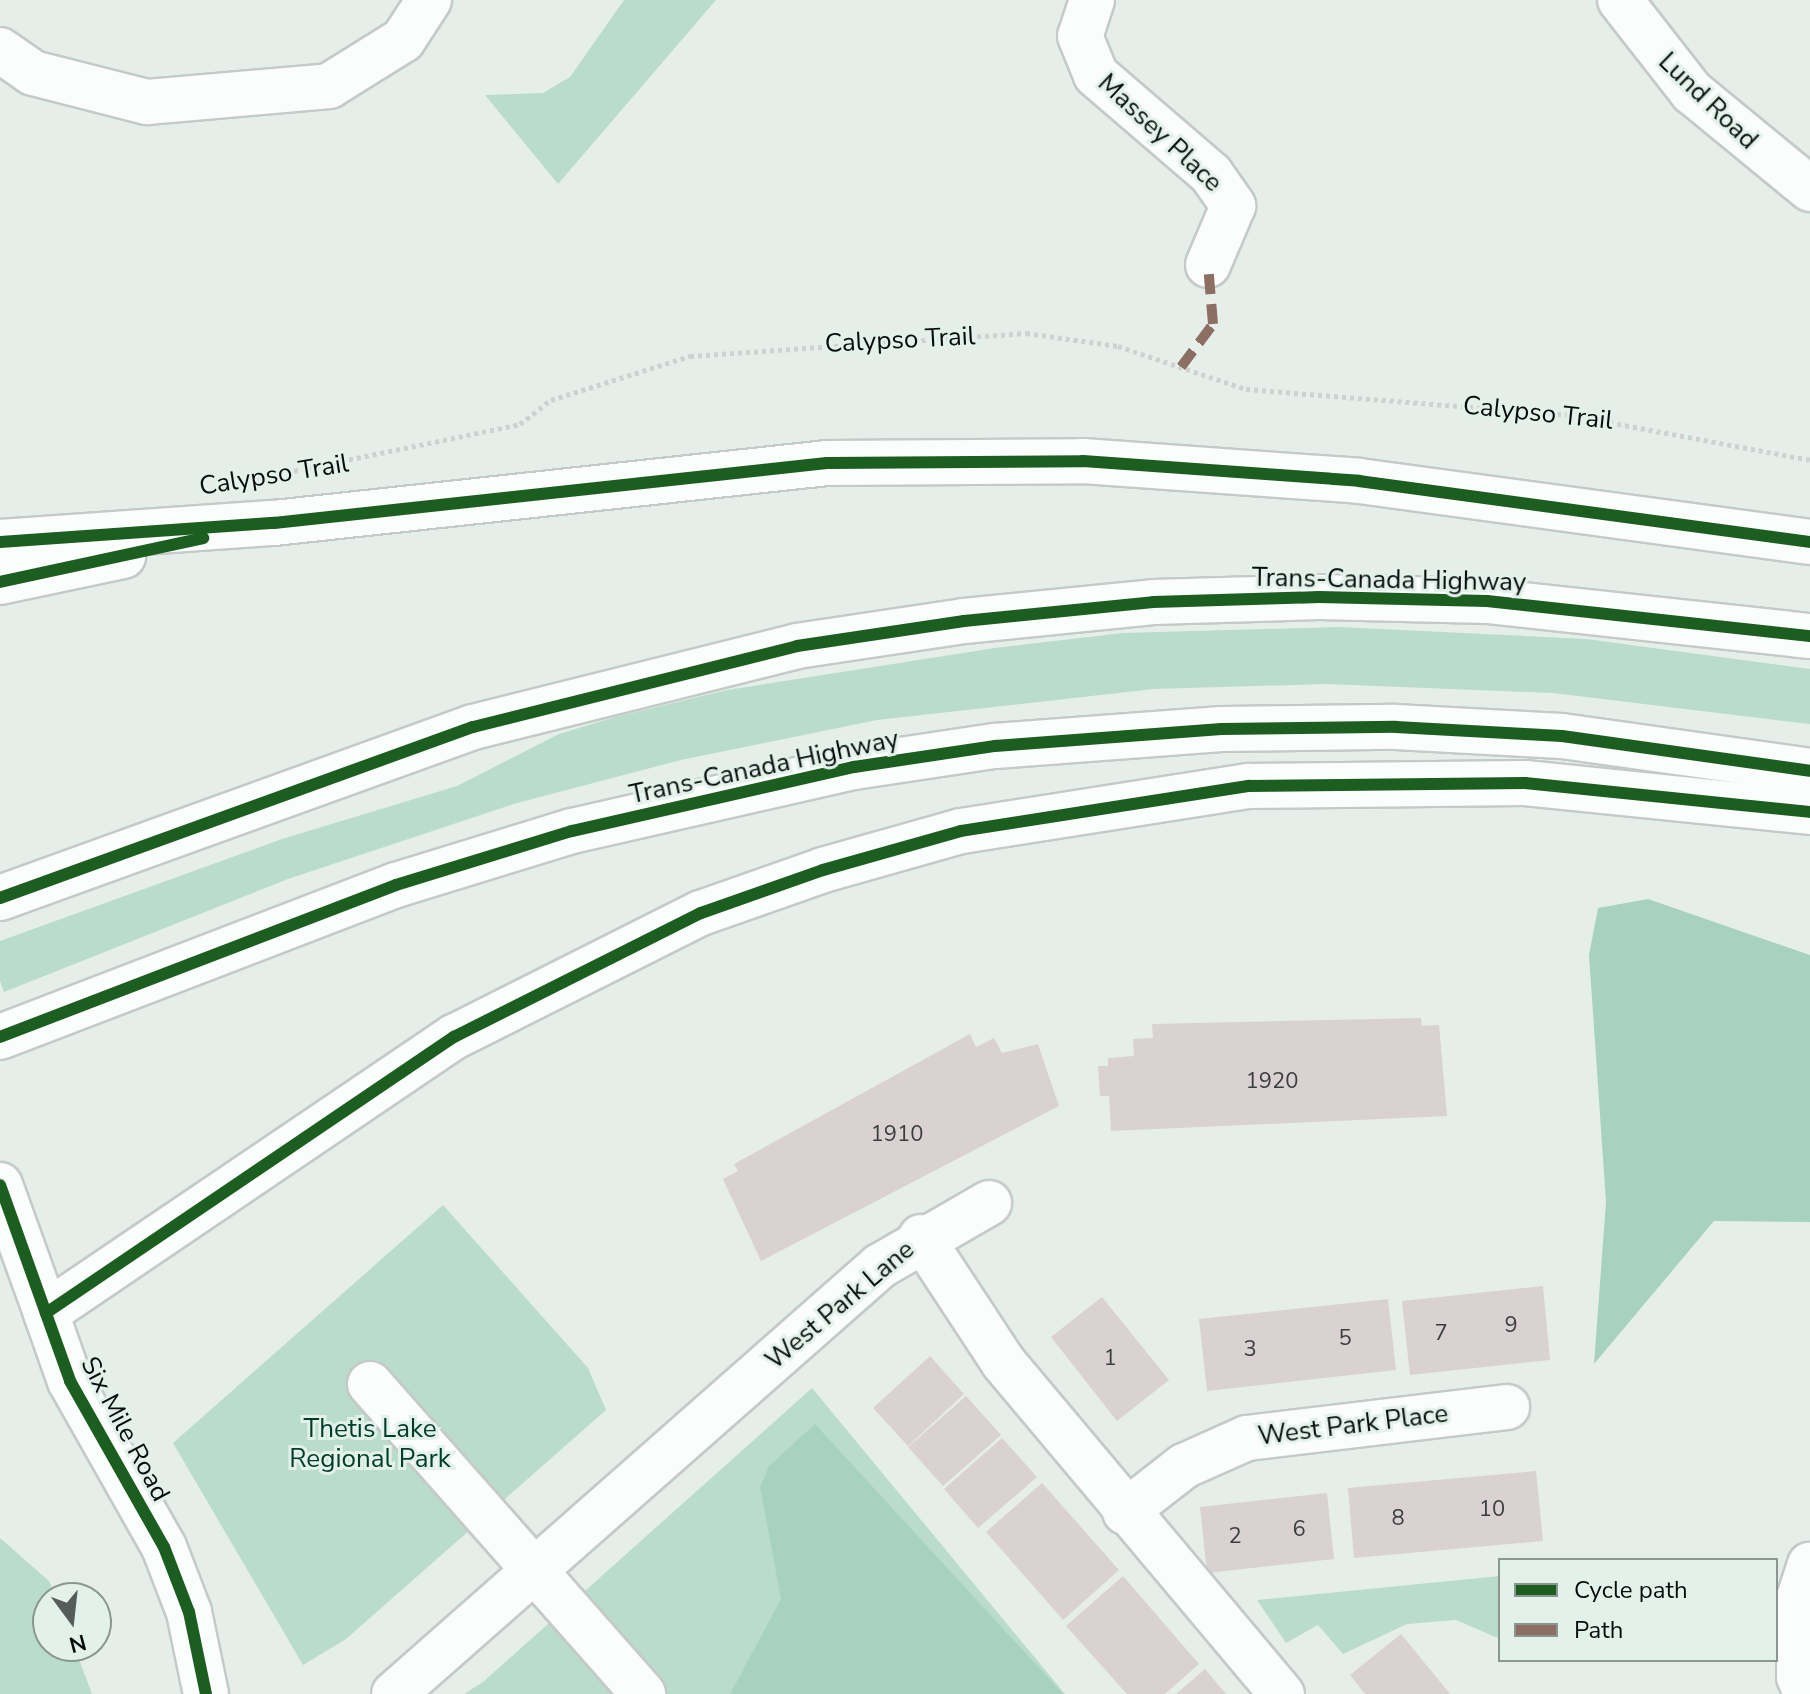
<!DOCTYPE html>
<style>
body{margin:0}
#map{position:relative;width:1810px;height:1694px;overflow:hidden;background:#e6eeea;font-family:"Nunito Sans",sans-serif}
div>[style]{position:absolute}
.green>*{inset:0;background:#badccc}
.forest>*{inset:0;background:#a8d2c0}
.building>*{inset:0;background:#dad1d3}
.path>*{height:5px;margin-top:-2.5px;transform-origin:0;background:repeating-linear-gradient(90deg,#cfd1d0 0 4px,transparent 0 8px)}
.roads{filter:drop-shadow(2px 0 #c4cac7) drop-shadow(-2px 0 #c4cac7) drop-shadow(0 2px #c4cac7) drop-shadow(0 -2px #c4cac7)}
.minor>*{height:44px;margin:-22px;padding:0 22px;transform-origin:22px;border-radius:22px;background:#fbfcfc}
.major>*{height:44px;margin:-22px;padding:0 22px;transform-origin:22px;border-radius:22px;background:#fbfcfc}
.highway>*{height:44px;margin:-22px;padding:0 22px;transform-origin:22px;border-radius:22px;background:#fbfcfc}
.quiet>*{height:10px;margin-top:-5px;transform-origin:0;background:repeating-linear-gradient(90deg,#8d6e63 0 20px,transparent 0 30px)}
.cycleway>*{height:12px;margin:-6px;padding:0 6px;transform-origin:6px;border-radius:6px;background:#1b5e20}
span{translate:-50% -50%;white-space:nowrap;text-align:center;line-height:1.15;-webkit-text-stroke:6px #e2f2ea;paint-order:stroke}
.number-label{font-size:22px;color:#3c3e3d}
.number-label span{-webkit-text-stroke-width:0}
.street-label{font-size:26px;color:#080d0b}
.park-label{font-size:26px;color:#003c28}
.legend{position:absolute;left:1498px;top:1558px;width:280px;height:104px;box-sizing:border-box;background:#e2f2ea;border:2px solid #8b9691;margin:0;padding:10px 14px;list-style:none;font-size:24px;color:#080d0b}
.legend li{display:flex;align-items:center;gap:16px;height:40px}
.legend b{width:40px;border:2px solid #8b9691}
.north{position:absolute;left:32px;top:1582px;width:80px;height:80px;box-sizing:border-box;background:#e2f2ea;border:2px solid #8b9691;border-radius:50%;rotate:165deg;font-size:22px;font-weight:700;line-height:32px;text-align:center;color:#080d0b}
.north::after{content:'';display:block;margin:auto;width:28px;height:36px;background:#565c59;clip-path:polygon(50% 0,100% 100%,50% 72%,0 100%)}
</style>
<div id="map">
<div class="green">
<i style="clip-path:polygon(624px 0,716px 0,558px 184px,485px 95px,543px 93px,570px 77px)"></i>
<i style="clip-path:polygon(1339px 627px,1586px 639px,1810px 669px,1810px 724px,1553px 693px,1326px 684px,1154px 689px,877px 720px,681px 760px,517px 803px,288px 879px,4px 992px,0 981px,0 941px,282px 839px,457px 786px,559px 734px,615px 717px,727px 690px,995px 648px,1123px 633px)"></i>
<i style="clip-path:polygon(443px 1205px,588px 1368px,606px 1410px,346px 1639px,303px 1665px,173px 1443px)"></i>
<i style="clip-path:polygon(812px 1388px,1065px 1694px,464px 1694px,483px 1682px)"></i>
<i style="clip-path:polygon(0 1538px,49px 1581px,56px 1598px,48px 1598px,48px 1646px,74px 1646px,92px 1694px,0 1694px)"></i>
<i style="clip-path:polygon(1500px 1576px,1500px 1639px,1456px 1620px,1407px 1624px,1343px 1654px,1318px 1625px,1286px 1643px,1257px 1600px)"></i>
</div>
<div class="forest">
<i style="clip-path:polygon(1648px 899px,1810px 955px,1810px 1222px,1714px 1221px,1594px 1364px,1606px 1202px,1589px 955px,1598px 908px)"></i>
<i style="clip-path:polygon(815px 1424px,1063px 1694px,730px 1694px,781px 1599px,760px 1487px,769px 1466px)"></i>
</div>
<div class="building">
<i style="clip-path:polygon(1421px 1018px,1422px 1026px,1439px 1025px,1447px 1116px,1111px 1131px,1109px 1096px,1100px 1096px,1098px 1066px,1108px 1066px,1108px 1058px,1134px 1056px,1133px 1039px,1153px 1038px,1152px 1024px)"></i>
<i style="clip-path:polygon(970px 1034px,976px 1047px,994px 1038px,1002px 1053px,1038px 1044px,1059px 1106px,761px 1261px,723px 1179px,738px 1171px,734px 1164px)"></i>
<i style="clip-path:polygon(1543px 1286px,1550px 1360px,1410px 1375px,1402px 1301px)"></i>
<i style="clip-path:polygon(1102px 1297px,1169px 1380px,1117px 1421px,1051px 1337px)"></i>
<i style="clip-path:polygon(1388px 1299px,1396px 1370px,1207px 1391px,1199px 1319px)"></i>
<i style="clip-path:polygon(930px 1356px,964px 1394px,908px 1446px,873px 1408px)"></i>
<i style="clip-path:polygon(966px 1396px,1001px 1435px,943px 1486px,908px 1447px)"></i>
<i style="clip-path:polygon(1002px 1438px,1037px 1477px,978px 1528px,944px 1489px)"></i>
<i style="clip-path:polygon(1536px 1471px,1543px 1541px,1354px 1558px,1348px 1488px)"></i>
<i style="clip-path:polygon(1042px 1483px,1119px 1570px,1063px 1620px,986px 1532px)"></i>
<i style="clip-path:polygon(1327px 1493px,1334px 1559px,1207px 1573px,1200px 1507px)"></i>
<i style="clip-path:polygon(1123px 1576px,1199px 1664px,1165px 1694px,1127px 1694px,1066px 1626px)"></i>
<i style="clip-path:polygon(1401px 1634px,1450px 1694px,1365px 1694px,1350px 1675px)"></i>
<i style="clip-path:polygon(1205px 1669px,1226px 1694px,1176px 1694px)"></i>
</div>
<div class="path">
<i style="left:255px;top:479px;width:271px;rotate:-11.7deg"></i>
<i style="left:520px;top:424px;width:39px;rotate:-38deg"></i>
<i style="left:551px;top:400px;width:146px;rotate:-17.6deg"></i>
<i style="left:690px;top:356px;width:337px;rotate:-3.9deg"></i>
<i style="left:1026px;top:333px;width:93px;rotate:8deg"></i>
<i style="left:1118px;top:346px;width:135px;rotate:18.6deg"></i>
<i style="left:1246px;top:389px;width:325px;rotate:4.6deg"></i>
<i style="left:1570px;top:415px;width:244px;rotate:10.6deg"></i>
</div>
<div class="roads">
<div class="minor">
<i style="left:1092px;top:0;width:38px;rotate:108deg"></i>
<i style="left:1080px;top:36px;width:42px;rotate:67.7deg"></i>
<i style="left:1096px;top:75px;width:152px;rotate:40.7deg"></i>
<i style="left:1211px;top:174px;width:39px;rotate:55deg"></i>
<i style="left:1233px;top:206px;width:64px;rotate:113deg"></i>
<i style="left:1620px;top:0;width:117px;rotate:52deg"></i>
<i style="left:1692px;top:92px;width:153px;rotate:39.4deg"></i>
<i style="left:0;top:50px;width:40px;rotate:34.9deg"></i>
<i style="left:33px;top:73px;width:118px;rotate:14.3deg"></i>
<i style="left:147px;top:102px;width:183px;rotate:-5deg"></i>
<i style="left:329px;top:86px;width:87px;rotate:-31.9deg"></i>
<i style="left:403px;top:40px;width:48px;rotate:-57deg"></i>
<i style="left:921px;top:1237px;width:149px;rotate:56.7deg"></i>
<i style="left:1003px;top:1362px;width:434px;rotate:50deg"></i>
<i style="left:46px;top:1313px;width:72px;rotate:70.6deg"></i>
<i style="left:70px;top:1381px;width:191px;rotate:60.5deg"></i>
<i style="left:164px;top:1547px;width:70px;rotate:69deg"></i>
<i style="left:189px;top:1612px;width:84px;rotate:78.3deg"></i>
<i style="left:370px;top:1384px;width:413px;rotate:48.6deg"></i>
<i style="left:1125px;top:1512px;width:75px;rotate:-37.9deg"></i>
<i style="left:1184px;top:1466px;width:69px;rotate:-24deg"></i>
<i style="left:1247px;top:1438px;width:262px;rotate:-6.8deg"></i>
<i style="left:394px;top:1694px;width:648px;rotate:-41.37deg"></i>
<i style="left:880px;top:1266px;width:126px;rotate:-30deg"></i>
<i style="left:1806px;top:1694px;width:18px;rotate:-112deg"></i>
<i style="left:1799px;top:1677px;width:79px;rotate:-90deg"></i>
<i style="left:1799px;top:1598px;width:35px;rotate:-72deg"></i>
</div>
<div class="major">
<i style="left:0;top:1185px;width:136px;rotate:70.2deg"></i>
</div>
<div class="highway">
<i style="left:0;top:542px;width:275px;rotate:-4deg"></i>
<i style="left:274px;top:523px;width:556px;rotate:-6.19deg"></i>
<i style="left:827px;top:463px;width:256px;rotate:-0.4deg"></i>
<i style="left:1083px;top:461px;width:277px;rotate:4.1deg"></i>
<i style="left:1359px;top:481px;width:455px;rotate:7.7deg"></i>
<i style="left:0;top:582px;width:126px;rotate:-11.9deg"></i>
<i style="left:0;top:898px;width:503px;rotate:-19.88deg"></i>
<i style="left:473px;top:727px;width:334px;rotate:-14deg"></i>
<i style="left:797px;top:646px;width:169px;rotate:-8.5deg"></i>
<i style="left:964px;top:621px;width:190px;rotate:-5.7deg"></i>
<i style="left:1153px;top:602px;width:166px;rotate:-1.7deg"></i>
<i style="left:1319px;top:597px;width:168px;rotate:1.4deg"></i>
<i style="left:1487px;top:601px;width:325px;rotate:6.2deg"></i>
<i style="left:0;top:1037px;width:424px;rotate:-21deg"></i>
<i style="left:396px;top:885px;width:184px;rotate:-17.1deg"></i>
<i style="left:572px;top:831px;width:289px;rotate:-12.8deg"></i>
<i style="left:854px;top:767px;width:143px;rotate:-8.5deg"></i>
<i style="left:995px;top:746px;width:227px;rotate:-4.3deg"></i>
<i style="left:1221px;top:729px;width:175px;rotate:-0.7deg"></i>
<i style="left:1396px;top:727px;width:166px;rotate:3.1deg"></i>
<i style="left:1562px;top:736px;width:250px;rotate:8deg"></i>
<i style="left:46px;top:1313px;width:493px;rotate:-34.1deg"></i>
<i style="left:454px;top:1037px;width:276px;rotate:-26.7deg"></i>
<i style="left:701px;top:913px;width:129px;rotate:-19.4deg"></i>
<i style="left:823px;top:870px;width:143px;rotate:-15.8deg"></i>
<i style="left:961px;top:831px;width:291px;rotate:-8.9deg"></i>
<i style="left:1248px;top:786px;width:277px;rotate:-0.6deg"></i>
<i style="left:1525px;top:783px;width:286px;rotate:5.8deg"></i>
</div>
</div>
<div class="quiet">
<i style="left:1181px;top:367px;width:54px;rotate:-53.3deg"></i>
<i style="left:1213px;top:324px;width:59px;rotate:-94.8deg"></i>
</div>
<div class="cycleway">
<i style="left:0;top:542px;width:275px;rotate:-4deg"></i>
<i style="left:274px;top:523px;width:556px;rotate:-6.19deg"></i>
<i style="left:827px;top:463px;width:256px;rotate:-0.4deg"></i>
<i style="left:1083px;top:461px;width:277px;rotate:4.1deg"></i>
<i style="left:1359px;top:481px;width:455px;rotate:7.7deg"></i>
<i style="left:0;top:582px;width:208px;rotate:-12.2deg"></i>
<i style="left:0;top:898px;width:503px;rotate:-19.88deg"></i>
<i style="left:473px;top:727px;width:334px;rotate:-14deg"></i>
<i style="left:797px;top:646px;width:169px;rotate:-8.5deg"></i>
<i style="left:964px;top:621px;width:190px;rotate:-5.7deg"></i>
<i style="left:1153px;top:602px;width:166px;rotate:-1.7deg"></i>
<i style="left:1319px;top:597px;width:168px;rotate:1.4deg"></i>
<i style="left:1487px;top:601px;width:325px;rotate:6.2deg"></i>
<i style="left:0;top:1037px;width:424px;rotate:-21deg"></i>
<i style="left:396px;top:885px;width:184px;rotate:-17.1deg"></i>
<i style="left:572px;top:831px;width:289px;rotate:-12.8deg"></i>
<i style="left:854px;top:767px;width:143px;rotate:-8.5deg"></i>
<i style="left:995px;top:746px;width:227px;rotate:-4.3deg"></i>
<i style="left:1221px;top:729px;width:175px;rotate:-0.7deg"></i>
<i style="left:1396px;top:727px;width:166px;rotate:3.1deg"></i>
<i style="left:1562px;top:736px;width:250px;rotate:8deg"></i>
<i style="left:0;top:1185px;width:208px;rotate:70.3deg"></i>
<i style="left:70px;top:1381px;width:191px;rotate:60.5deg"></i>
<i style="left:164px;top:1547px;width:70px;rotate:69deg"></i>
<i style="left:189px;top:1612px;width:84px;rotate:78.3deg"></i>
<i style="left:46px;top:1313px;width:493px;rotate:-34.1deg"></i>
<i style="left:454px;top:1037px;width:276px;rotate:-26.7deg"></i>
<i style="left:701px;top:913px;width:129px;rotate:-19.4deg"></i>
<i style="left:823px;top:870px;width:143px;rotate:-15.8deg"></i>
<i style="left:961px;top:831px;width:291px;rotate:-8.9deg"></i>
<i style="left:1248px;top:786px;width:277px;rotate:-0.6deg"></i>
<i style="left:1525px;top:783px;width:286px;rotate:5.8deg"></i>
</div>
<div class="number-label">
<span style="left:1272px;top:1082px">1920</span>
<span style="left:897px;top:1135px">1910</span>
<span style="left:1511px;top:1326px">9</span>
<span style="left:1441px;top:1334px">7</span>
<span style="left:1345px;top:1339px">5</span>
<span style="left:1250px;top:1350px">3</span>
<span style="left:1110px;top:1359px">1</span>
<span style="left:1492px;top:1510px">10</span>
<span style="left:1398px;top:1519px">8</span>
<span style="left:1299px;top:1530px">6</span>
<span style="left:1235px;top:1537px">2</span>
</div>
<div class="street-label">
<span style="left:1708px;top:101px;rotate:44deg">Lund Road</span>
<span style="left:1160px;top:133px;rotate:43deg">Massey Place</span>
<span style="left:900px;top:340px;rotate:-3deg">Calypso Trail</span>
<span style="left:1538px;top:413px;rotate:6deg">Calypso Trail</span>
<span style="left:274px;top:475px;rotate:-9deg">Calypso Trail</span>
<span style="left:1389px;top:580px;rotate:1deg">Trans-Canada Highway</span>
<span style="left:764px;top:767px;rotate:-12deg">Trans-Canada Highway</span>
<span style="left:840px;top:1305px;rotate:-40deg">West Park Lane</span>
<span style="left:1353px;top:1425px;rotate:-7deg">West Park Place</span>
<span style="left:125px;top:1429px;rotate:62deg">Six Mile Road</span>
</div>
<div class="park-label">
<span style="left:370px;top:1444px">Thetis Lake<br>Regional Park</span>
</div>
<ul class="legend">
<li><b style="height:10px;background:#1b5e20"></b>Cycle path</li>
<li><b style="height:10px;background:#8d6e63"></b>Path</li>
</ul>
<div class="north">N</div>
</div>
